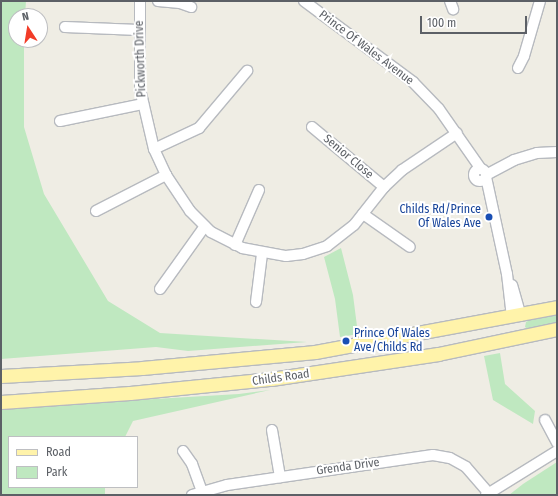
<!DOCTYPE html>
<style>
body{margin:0}
#map{position:relative;width:558px;height:496px;overflow:hidden;background:#efede4;font-family:"Fira Sans Condensed",sans-serif}
div>[style]{position:absolute}
.green>*{inset:0;background:#bfe8c0}
.roads{filter:drop-shadow(1px 0 #b7babf) drop-shadow(-1px 0 #b7babf) drop-shadow(0 1px #b7babf) drop-shadow(0 -1px #b7babf)}
.minor>*{height:10px;margin:-5px;padding:0 5px;transform-origin:5px;border-radius:5px;background:#fff}
.minor>.ring{margin:-5px;padding:0;box-sizing:content-box;background:none;border:10px solid #fff;border-radius:50%}
.major>*{height:13px;margin:-6.5px;padding:0 6.5px;transform-origin:6.5px;border-radius:6.5px;background:#fff3aa}
.dots>*{width:11px;height:11px;translate:-50% -50%;box-sizing:border-box;border:2px solid #fff;border-radius:50%}
span{translate:-50% -50%;white-space:nowrap;text-align:center;line-height:1.15;-webkit-text-stroke:4px #fff;paint-order:stroke}
.street-label{font-size:12px;color:#5c6066}
.transit-label{font-size:12px;color:#164399}
.right{translate:-100% -50%;text-align:right}
.left{translate:0 -50%;text-align:left}
.frame{position:absolute;inset:0;border:2px solid #5c6066;pointer-events:none}
.legend{position:absolute;left:8px;top:436px;width:130px;height:52px;box-sizing:border-box;background:#fff;border:1px solid #bebfc2;margin:0;padding:5px 7px;list-style:none;font-size:12px;color:#5c6066}
.legend li{display:flex;align-items:center;gap:8px;height:20px}
.legend b{width:20px;border:1px solid #bebfc2}
.north{position:absolute;left:8px;top:8px;width:40px;height:40px;box-sizing:border-box;background:#fff;border:1px solid #bebfc2;border-radius:50%;rotate:348deg;font-size:11px;font-weight:700;line-height:16px;text-align:center;color:#5c6066}
.north::after{content:'';display:block;margin:auto;width:14px;height:18px;background:#f23c28;clip-path:polygon(50% 0,100% 100%,50% 72%,0 100%)}
.scale{position:absolute;left:420px;top:16px;width:107px;height:18px;box-sizing:border-box;border:2px solid #5c6066;border-top:0;padding-left:5px;font-size:12px;line-height:14px;white-space:nowrap;color:#5c6066;-webkit-text-stroke:3px #fff;paint-order:stroke}
</style>
<div id="map">
<div class="green">
<i style="clip-path:polygon(1px 1px,26px 1px,25px 16px,16px 16px,16px 40px,24px 40px,24px 127px,44px 194px,108px 301px,160px 333px,307px 342px,188px 351px,156px 347px,1px 359px)"></i>
<i style="clip-path:polygon(341px 248px,353px 295px,358px 334px,340px 337px,335px 299px,324px 257px)"></i>
<i style="clip-path:polygon(557px 313px,557px 323px,528px 329px,525px 327px,526px 322px,535px 317px)"></i>
<i style="clip-path:polygon(500px 353px,505px 384px,535px 411px,533px 424px,493px 400px,484px 356px)"></i>
<i style="clip-path:polygon(270px 390px,133px 421px,125px 437px,9px 437px,9px 487px,105px 487px,105px 495px,1px 495px,1px 408px,239px 394px)"></i>
<i style="clip-path:polygon(557px 462px,557px 495px,509px 495px,523px 484px)"></i>
</div>
<div class="roads">
<div class="minor">
<i style="left:140px;top:1px;width:88px;rotate:90deg"></i>
<i style="left:140px;top:89px;width:62px;rotate:76.9deg"></i>
<i style="left:154px;top:149px;width:29px;rotate:65deg"></i>
<i style="left:166px;top:175px;width:43px;rotate:56.3deg"></i>
<i style="left:190px;top:211px;width:30px;rotate:45deg"></i>
<i style="left:211px;top:232px;width:35px;rotate:27deg"></i>
<i style="left:242px;top:248px;width:45px;rotate:10.3deg"></i>
<i style="left:286px;top:256px;width:17px;rotate:-7deg"></i>
<i style="left:303px;top:254px;width:25px;rotate:-18deg"></i>
<i style="left:327px;top:246px;width:34px;rotate:-38deg"></i>
<i style="left:354px;top:225px;width:48px;rotate:-51.7deg"></i>
<i style="left:384px;top:187px;width:25px;rotate:-43deg"></i>
<i style="left:402px;top:170px;width:66px;rotate:-33.9deg"></i>
<i style="left:158px;top:1px;width:22px;rotate:5deg"></i>
<i style="left:180px;top:3px;width:12px;rotate:20deg"></i>
<i style="left:304px;top:1px;width:136px;rotate:36.6deg"></i>
<i style="left:413px;top:82px;width:37px;rotate:46deg"></i>
<i style="left:439px;top:109px;width:73px;rotate:55deg"></i>
<i style="left:450px;top:1px;width:9px;rotate:69deg"></i>
<i style="left:65px;top:27px;width:74px;rotate:2.3deg"></i>
<i style="left:518px;top:68px;width:13px;rotate:-63deg"></i>
<i style="left:524px;top:56px;width:57px;rotate:-73.8deg"></i>
<i style="left:60px;top:121px;width:85px;rotate:-11.6deg"></i>
<i style="left:312px;top:127px;width:94px;rotate:39.8deg"></i>
<i style="left:154px;top:149px;width:50px;rotate:-25deg"></i>
<i style="left:199px;top:128px;width:75px;rotate:-49.9deg"></i>
<i class="ring" style="left:474px;top:169px;width:2px;height:2px"></i>
<i style="left:486px;top:175px;width:32px;rotate:-28deg"></i>
<i style="left:514px;top:160px;width:24px;rotate:-17deg"></i>
<i style="left:537px;top:153px;width:20px;rotate:-3deg"></i>
<i style="left:486px;top:177px;width:99px;rotate:77.8deg"></i>
<i style="left:507px;top:274px;width:43px;rotate:83.4deg"></i>
<i style="left:96px;top:211px;width:79px;rotate:-27.2deg"></i>
<i style="left:363px;top:214px;width:57px;rotate:35.1deg"></i>
<i style="left:235px;top:245px;width:60px;rotate:-66.4deg"></i>
<i style="left:512px;top:285px;width:32px;rotate:74deg"></i>
<i style="left:160px;top:289px;width:77px;rotate:-54.5deg"></i>
<i style="left:256px;top:302px;width:48px;rotate:-82.9deg"></i>
<i style="left:545px;top:420px;width:26px;rotate:62deg"></i>
<i style="left:272px;top:430px;width:48px;rotate:80.3deg"></i>
<i style="left:183px;top:451px;width:16px;rotate:55deg"></i>
<i style="left:192px;top:464px;width:29px;rotate:70deg"></i>
<i style="left:192px;top:495px;width:36px;rotate:-16deg"></i>
<i style="left:227px;top:485px;width:208px;rotate:-8.3deg"></i>
<i style="left:433px;top:455px;width:17px;rotate:10deg"></i>
<i style="left:450px;top:458px;width:18px;rotate:29deg"></i>
<i style="left:466px;top:467px;width:37px;rotate:49deg"></i>
<i style="left:486px;top:495px;width:84px;rotate:-31.8deg"></i>
</div>
<div class="major">
<i style="left:1px;top:376px;width:141px;rotate:-3.2deg"></i>
<i style="left:142px;top:368px;width:174px;rotate:-5.3deg"></i>
<i style="left:315px;top:352px;width:246px;rotate:-10.5deg"></i>
<i style="left:1px;top:402px;width:129px;rotate:-4deg"></i>
<i style="left:130px;top:393px;width:142px;rotate:-5.7deg"></i>
<i style="left:271px;top:379px;width:169px;rotate:-8.5deg"></i>
<i style="left:438px;top:354px;width:122px;rotate:-11.9deg"></i>
</div>
</div>
<div class="dots">
<i style="left:489px;top:217px;background:#1a4fb4"></i>
<i style="left:346px;top:341px;background:#1a4fb4"></i>
</div>
<div class="street-label">
<span style="left:366px;top:48px;rotate:37deg">Prince Of Wales Avenue</span>
<span style="left:141px;top:59px;rotate:-92deg">Pickworth Drive</span>
<span style="left:348px;top:157px;rotate:40deg">Senior Close</span>
<span style="left:281px;top:378px;rotate:-8deg">Childs Road</span>
<span style="left:348px;top:467px;rotate:-8deg">Grenda Drive</span>
</div>
<div class="transit-label">
<span class="right" style="left:481px;top:217px">Childs Rd/Prince<br>Of Wales Ave</span>
<span class="left" style="left:354px;top:341px">Prince Of Wales<br>Ave/Childs Rd</span>
</div>
<div class="frame"></div>
<ul class="legend">
<li><b style="height:5px;background:#fff3aa"></b>Road</li>
<li><b style="height:11px;background:#bfe8c0"></b>Park</li>
</ul>
<div class="north">N</div>
<div class="scale">100 m</div>
</div>
